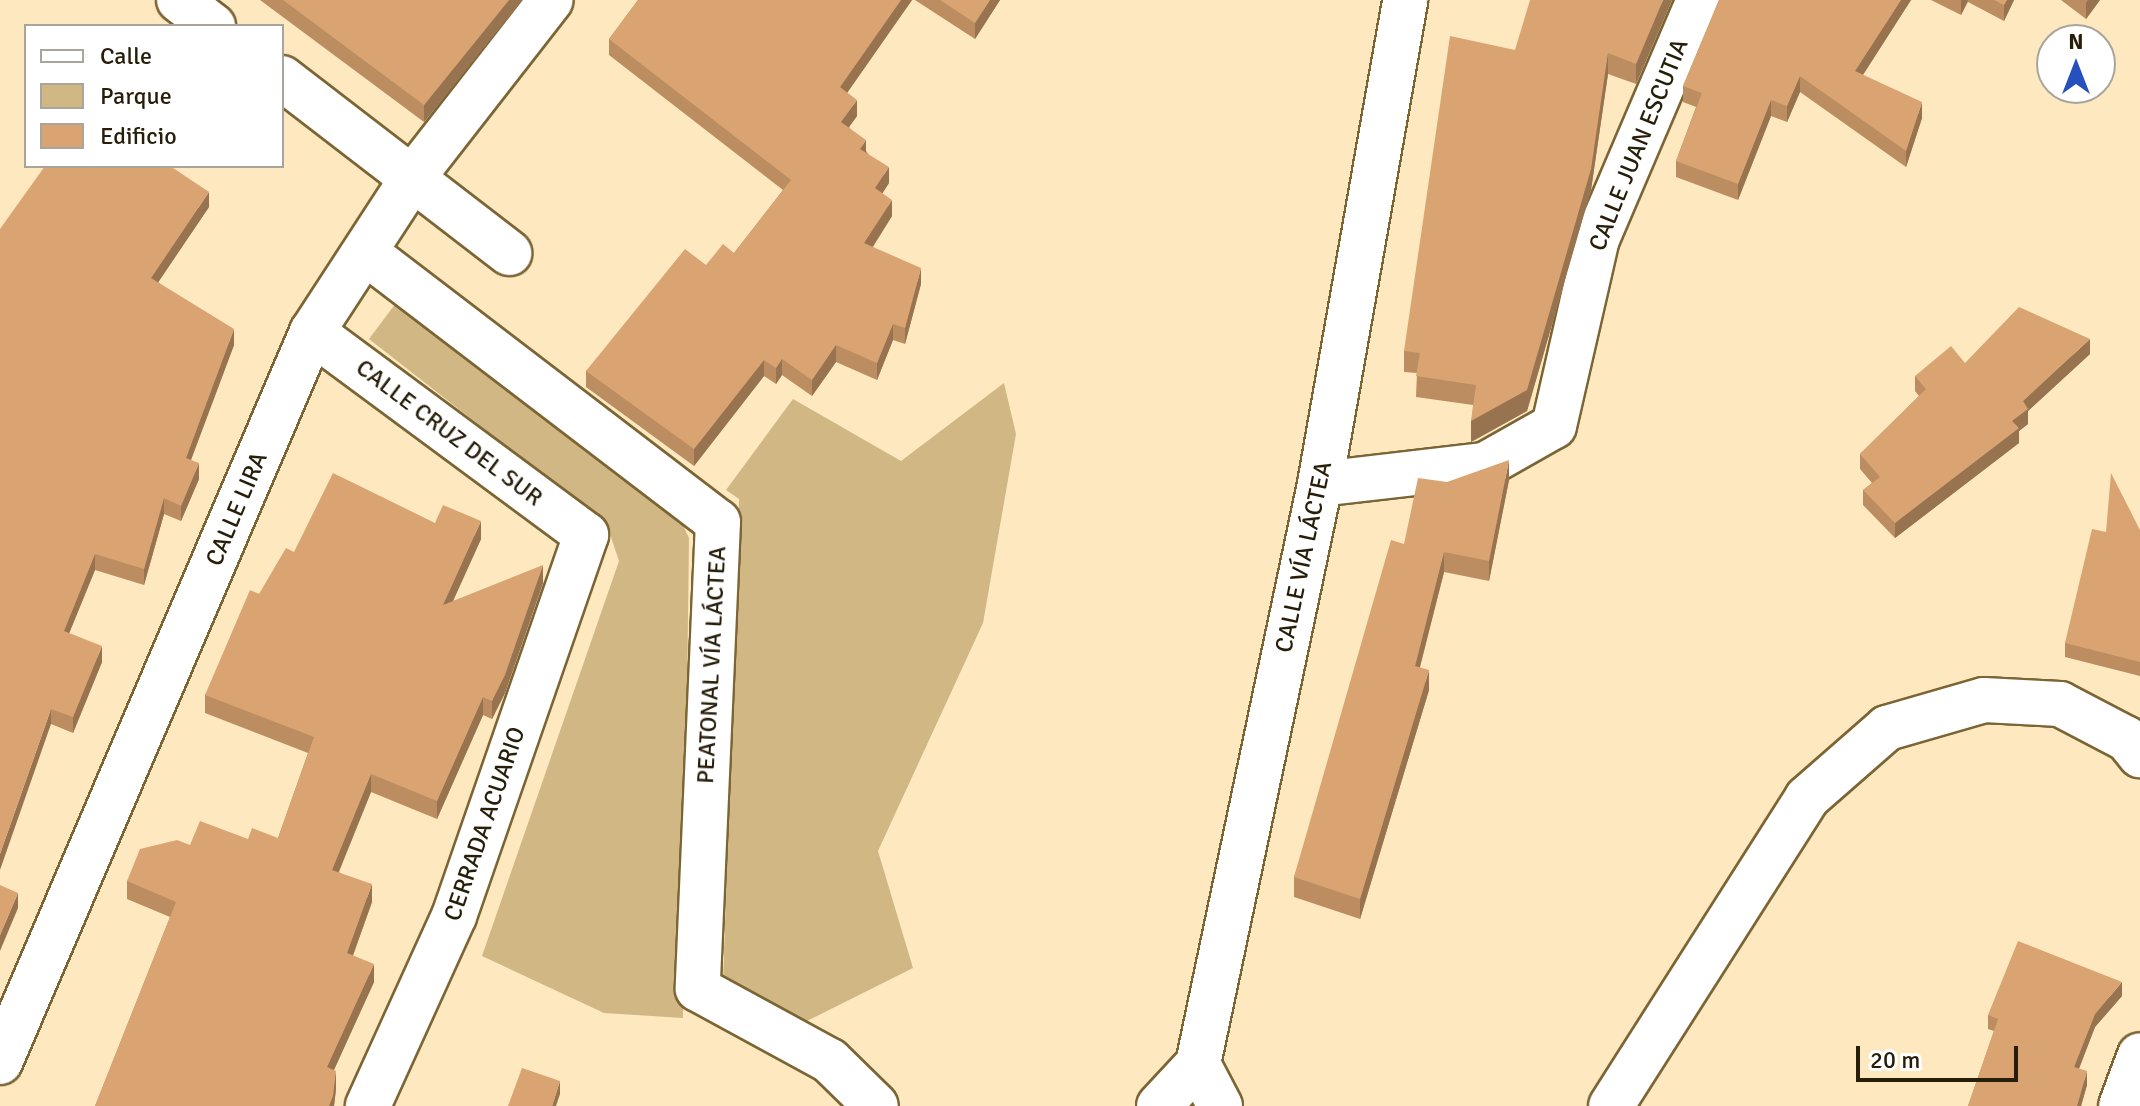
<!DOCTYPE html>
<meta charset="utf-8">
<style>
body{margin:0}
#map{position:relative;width:2140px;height:1106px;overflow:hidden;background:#fde8bf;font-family:Signika,sans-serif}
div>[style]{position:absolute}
.green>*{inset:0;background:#d1b783}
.roads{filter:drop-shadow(2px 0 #7c6535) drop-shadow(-2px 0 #7c6535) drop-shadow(0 2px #7c6535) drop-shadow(0 -2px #7c6535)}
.minor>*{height:44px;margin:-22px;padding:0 22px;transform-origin:22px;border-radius:22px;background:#fff}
.wall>*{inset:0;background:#bb8d61}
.shaded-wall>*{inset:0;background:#98734f}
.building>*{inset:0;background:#d9a471}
span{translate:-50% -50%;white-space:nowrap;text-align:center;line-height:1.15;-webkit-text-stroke:6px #fff;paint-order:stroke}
.street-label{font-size:24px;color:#271e0a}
.legend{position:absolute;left:24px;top:24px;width:260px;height:144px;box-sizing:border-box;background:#fff;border:2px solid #a9a59d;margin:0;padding:10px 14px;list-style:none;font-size:24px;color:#271e0a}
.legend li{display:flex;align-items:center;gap:16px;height:40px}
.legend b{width:40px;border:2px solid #a9a59d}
.north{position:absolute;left:2036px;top:24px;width:80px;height:80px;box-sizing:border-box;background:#fff;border:2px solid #a9a59d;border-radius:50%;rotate:0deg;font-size:22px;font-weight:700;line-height:32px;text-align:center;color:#271e0a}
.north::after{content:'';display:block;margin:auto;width:28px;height:36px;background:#2650be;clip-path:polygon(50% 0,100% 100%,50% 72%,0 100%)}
.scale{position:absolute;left:1856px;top:1046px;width:162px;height:36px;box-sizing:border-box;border:4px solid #271e0a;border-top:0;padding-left:10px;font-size:24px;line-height:28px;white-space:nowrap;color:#271e0a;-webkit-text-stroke:6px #fff;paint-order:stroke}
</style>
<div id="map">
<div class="green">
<i style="clip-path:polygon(396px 303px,670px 498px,689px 538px,683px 1018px,604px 1013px,482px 956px,619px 561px,607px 525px,369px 339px)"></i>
<i style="clip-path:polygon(1004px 383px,1016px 434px,983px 623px,878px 851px,913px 968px,801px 1024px,723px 984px,739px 499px,726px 490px,793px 399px,901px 461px)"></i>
</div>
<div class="roads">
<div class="minor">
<i style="left:179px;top:0;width:43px;rotate:37.4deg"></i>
<i style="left:282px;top:78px;width:287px;rotate:37.6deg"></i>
<i style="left:366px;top:253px;width:443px;rotate:37.4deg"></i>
<i style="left:718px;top:522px;width:467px;rotate:92.5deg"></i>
<i style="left:698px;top:989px;width:150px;rotate:28.6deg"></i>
<i style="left:830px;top:1061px;width:64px;rotate:44.4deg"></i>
<i style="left:312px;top:332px;width:341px;rotate:36.5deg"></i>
<i style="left:586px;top:535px;width:403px;rotate:109.1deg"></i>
<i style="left:454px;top:916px;width:209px;rotate:114.4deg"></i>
<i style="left:1320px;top:484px;width:166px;rotate:-6.6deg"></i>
<i style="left:1485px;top:465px;width:79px;rotate:-29.5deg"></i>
<i style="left:1554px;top:426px;width:192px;rotate:-77.1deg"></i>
<i style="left:1597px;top:239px;width:260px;rotate:-66.9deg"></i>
<i style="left:0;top:1062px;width:794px;rotate:-66.86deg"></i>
<i style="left:312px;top:332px;width:185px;rotate:-56.9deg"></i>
<i style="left:413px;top:177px;width:224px;rotate:-52.1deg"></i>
<i style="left:1159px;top:1106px;width:57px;rotate:-47.1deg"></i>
<i style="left:1220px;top:1106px;width:47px;rotate:-117.6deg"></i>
<i style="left:1198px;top:1064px;width:593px;rotate:-78.12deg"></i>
<i style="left:1320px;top:484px;width:491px;rotate:-80deg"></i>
<i style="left:1611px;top:1106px;width:365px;rotate:-57.5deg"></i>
<i style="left:1807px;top:798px;width:106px;rotate:-41.2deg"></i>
<i style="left:1887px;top:728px;width:101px;rotate:-16.1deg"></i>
<i style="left:1984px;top:700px;width:76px;rotate:3deg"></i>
<i style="left:2060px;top:704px;width:76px;rotate:27.6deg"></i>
<i style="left:2127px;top:739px;width:21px;rotate:51deg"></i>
<i style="left:2121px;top:1106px;width:54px;rotate:-69.6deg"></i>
</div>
</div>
<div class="wall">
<i style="clip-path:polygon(260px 0,522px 0,424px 122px)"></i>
<i style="clip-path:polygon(638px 0,912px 0,847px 93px,857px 116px,849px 127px,889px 183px,882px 193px,892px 216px,873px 247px,921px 284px,905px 344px,893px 340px,877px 380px,836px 362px,812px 396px,782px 375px,776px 384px,764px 376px,694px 466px,586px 387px,586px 371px,706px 265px,734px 253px,783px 190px,609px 55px,609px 39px)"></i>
<i style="clip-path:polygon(915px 0,1000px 0,975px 39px)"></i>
<i style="clip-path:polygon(1672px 0,1636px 84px,1608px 74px,1591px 190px,1527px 411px,1471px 442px,1473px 405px,1416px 397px,1417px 373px,1404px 372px,1404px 351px,1515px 50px)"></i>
<i style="clip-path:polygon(1719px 0,1911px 0,1863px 75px,1922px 118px,1906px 167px,1800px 92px,1787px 122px,1771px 116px,1738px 200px,1676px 177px,1676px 161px,1696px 107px,1683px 102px,1683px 86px)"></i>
<i style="clip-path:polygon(1931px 0,2014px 0,2004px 21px,1968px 2px,1961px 15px)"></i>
<i style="clip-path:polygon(2061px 0,2100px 0,2086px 19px)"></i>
<i style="clip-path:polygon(209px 207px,158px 282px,234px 345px,191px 460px,199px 479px,181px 521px,164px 514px,144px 585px,95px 570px,69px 633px,102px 662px,73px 733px,51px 724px,0 229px)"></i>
<i style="clip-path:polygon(2090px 354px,2028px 411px,2028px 424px,2019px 431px,2019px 443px,1895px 538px,1863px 505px,1863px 490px,1872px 483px,1860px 469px,1860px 454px,1919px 396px,1915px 391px,1915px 376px,1965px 363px)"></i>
<i style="clip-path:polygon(1509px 480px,1489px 581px,1444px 572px,1420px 667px,1429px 690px,1360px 919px,1294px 897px,1294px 877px,1404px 544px,1447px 482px)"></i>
<i style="clip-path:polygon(435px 523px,481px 539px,453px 601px,543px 583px,505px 693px,492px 719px,483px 715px,437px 819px,371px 792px,339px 872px,372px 902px,353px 956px,374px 982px,334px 1070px,336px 1089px,334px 1106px,95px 1106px,170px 917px,127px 899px,127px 881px,190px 845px,248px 839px,278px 838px,308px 753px,205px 713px,205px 695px,259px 594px,294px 552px)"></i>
<i style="clip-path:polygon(2140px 530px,2140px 676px,2065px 657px,2065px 643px,2106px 532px)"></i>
<i style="clip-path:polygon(2122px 996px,2095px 1027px,2079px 1069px,2087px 1085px,2081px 1106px,1968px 1106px,1994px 1031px,1988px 1029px,1988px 1015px)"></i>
</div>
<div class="shaded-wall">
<i style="clip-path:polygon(509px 0,522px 0,424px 122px,424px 105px)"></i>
<i style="clip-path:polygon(901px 0,912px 0,840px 103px,840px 87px)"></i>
<i style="clip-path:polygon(990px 0,1000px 0,975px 39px,975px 23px)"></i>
<i style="clip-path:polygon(1663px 0,1672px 0,1636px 84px,1636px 64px)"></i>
<i style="clip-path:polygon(1901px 0,1911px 0,1855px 87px,1855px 71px)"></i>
<i style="clip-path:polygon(1961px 0,1968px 0,1961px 15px)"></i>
<i style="clip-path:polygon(2007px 0,2014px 0,2004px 21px,2004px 5px)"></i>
<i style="clip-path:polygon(2088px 0,2100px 0,2086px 19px,2086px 3px)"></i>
<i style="clip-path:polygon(1608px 53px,1608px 74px,1591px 190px,1527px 411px,1471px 442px,1471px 421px)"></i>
<i style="clip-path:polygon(1800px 76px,1800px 92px,1787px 122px,1787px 106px)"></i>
<i style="clip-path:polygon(857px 100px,857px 116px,841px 138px,841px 122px)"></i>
<i style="clip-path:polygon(1771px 100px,1771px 116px,1738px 200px,1738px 184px)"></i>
<i style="clip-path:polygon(1922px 102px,1922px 118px,1906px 167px,1906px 151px)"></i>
<i style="clip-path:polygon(866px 140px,866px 156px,860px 149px)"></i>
<i style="clip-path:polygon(889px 167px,889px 183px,875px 205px,875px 188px)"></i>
<i style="clip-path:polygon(209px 192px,209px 207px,151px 293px,151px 278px)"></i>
<i style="clip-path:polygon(892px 200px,892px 216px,864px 260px,864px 243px)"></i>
<i style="clip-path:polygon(921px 268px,921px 284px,905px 344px,905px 328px)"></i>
<i style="clip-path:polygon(893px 324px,893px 340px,877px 380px,877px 363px)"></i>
<i style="clip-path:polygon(234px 329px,234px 345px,186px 473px,186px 458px)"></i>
<i style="clip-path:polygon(2090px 339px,2090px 354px,2028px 411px,2028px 424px,2019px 431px,2019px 443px,1895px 538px,1895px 523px,2012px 421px,2023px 401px)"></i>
<i style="clip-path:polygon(836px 345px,836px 362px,812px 396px,812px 380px)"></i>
<i style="clip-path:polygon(782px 359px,782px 375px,776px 384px,776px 368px)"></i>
<i style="clip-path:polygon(764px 360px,764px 376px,694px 466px,694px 449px)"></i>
<i style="clip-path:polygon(1509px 460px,1509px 480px,1489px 581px,1489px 561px)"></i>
<i style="clip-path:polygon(199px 463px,199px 479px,181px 521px,181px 506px)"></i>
<i style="clip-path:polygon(164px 498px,164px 514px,144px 585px,144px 569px)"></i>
<i style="clip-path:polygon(481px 521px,481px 539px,443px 623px,443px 605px)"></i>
<i style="clip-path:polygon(1444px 552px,1444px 572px,1415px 686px,1415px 666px)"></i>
<i style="clip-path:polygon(95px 554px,95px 570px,64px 646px,64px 631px)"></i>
<i style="clip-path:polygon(543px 565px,543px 583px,505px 693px,492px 719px,492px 701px)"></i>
<i style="clip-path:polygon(102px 646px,102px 662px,73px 733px,73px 717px)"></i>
<i style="clip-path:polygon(1429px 670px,1429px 690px,1360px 919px,1360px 899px)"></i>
<i style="clip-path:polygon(483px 697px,483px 715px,437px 819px,437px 801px)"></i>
<i style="clip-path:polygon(51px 709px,51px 724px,0 870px,0 854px)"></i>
<i style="clip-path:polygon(371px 774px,371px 792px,332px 888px,332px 870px)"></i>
<i style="clip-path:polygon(372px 884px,372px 902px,347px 971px,347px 953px)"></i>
<i style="clip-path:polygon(18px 893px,18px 908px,0 951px,0 935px)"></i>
<i style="clip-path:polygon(374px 964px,374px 982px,327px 1085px,327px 1067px)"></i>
<i style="clip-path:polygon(2122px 982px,2122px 996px,2095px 1027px,2074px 1081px,2074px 1067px,2095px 1014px)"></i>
<i style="clip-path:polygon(336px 1071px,336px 1089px,334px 1106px,329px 1106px)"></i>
<i style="clip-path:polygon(2087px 1071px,2087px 1085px,2081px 1106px,2077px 1106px)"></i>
<i style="clip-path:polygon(560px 1081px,560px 1094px,556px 1106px,552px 1106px)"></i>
</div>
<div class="building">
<i style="clip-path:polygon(283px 0,509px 0,424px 105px)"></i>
<i style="clip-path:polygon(638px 0,901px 0,840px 87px,857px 100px,841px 122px,866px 140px,860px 149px,889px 167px,875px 188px,892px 200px,864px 243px,921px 268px,905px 328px,893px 324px,877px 363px,836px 345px,812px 380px,782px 359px,776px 368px,764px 360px,694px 449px,586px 371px,685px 249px,706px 265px,723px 244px,734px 253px,791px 180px,609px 39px)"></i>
<i style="clip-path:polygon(940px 0,990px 0,975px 23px)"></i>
<i style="clip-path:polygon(1530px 0,1663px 0,1636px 64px,1608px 53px,1591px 169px,1527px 390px,1471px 421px,1476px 385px,1416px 376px,1420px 353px,1404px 351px,1450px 36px,1515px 50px)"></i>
<i style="clip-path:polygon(1719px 0,1901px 0,1855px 71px,1922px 102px,1906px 151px,1800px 76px,1787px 106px,1771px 100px,1738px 184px,1676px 161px,1702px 93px,1683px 86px)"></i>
<i style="clip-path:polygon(1994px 0,2007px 0,2004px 5px)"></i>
<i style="clip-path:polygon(45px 166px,170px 166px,209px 192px,151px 278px,234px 329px,186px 458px,199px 463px,181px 506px,164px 498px,144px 569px,95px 554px,64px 631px,102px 646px,73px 717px,51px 709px,0 854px,0 229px)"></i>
<i style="clip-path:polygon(2019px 307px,2090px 339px,2023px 401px,2028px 409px,2012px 421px,2019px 428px,1895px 523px,1863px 490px,1880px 477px,1860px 454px,1926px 389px,1915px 376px,1951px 346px,1965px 363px)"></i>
<i style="clip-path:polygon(1509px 460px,1489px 561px,1444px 552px,1415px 666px,1429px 670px,1360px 899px,1294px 877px,1391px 540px,1404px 544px,1418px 478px,1447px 482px)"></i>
<i style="clip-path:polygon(333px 473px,435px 523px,443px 505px,481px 521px,443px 605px,543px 565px,505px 675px,492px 701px,483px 697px,437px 801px,371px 774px,332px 870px,372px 884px,347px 953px,374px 964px,327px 1067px,336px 1071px,333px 1096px,329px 1106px,95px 1106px,176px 902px,127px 881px,140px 849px,177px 840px,190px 845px,200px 821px,248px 839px,252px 828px,278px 838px,314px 737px,205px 695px,250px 590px,259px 594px,286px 548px,294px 552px)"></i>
<i style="clip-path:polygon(2111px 473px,2140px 530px,2140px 662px,2065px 643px,2092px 529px,2106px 532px)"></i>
<i style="clip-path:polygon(0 885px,18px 893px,0 935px)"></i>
<i style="clip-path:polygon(2018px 941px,2122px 982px,2095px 1014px,2074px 1067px,2087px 1071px,2077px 1106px,1968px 1106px,1998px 1019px,1988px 1015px)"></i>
<i style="clip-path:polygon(522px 1068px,560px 1081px,552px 1106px,508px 1106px)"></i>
</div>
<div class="street-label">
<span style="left:1639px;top:145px;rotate:-68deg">CALLE JUAN ESCUTIA</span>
<span style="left:449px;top:433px;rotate:37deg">CALLE CRUZ DEL SUR</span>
<span style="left:237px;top:509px;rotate:-67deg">CALLE LIRA</span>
<span style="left:1304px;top:557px;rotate:-78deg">CALLE VÍA LÁCTEA</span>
<span style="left:712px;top:665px;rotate:-87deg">PEATONAL VÍA LÁCTEA</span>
<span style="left:485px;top:824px;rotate:-71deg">CERRADA ACUARIO</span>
</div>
<ul class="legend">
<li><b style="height:10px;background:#fff"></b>Calle</li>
<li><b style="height:22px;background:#d1b783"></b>Parque</li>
<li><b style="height:22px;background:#d9a471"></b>Edificio</li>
</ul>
<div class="north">N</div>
<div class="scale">20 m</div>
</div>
